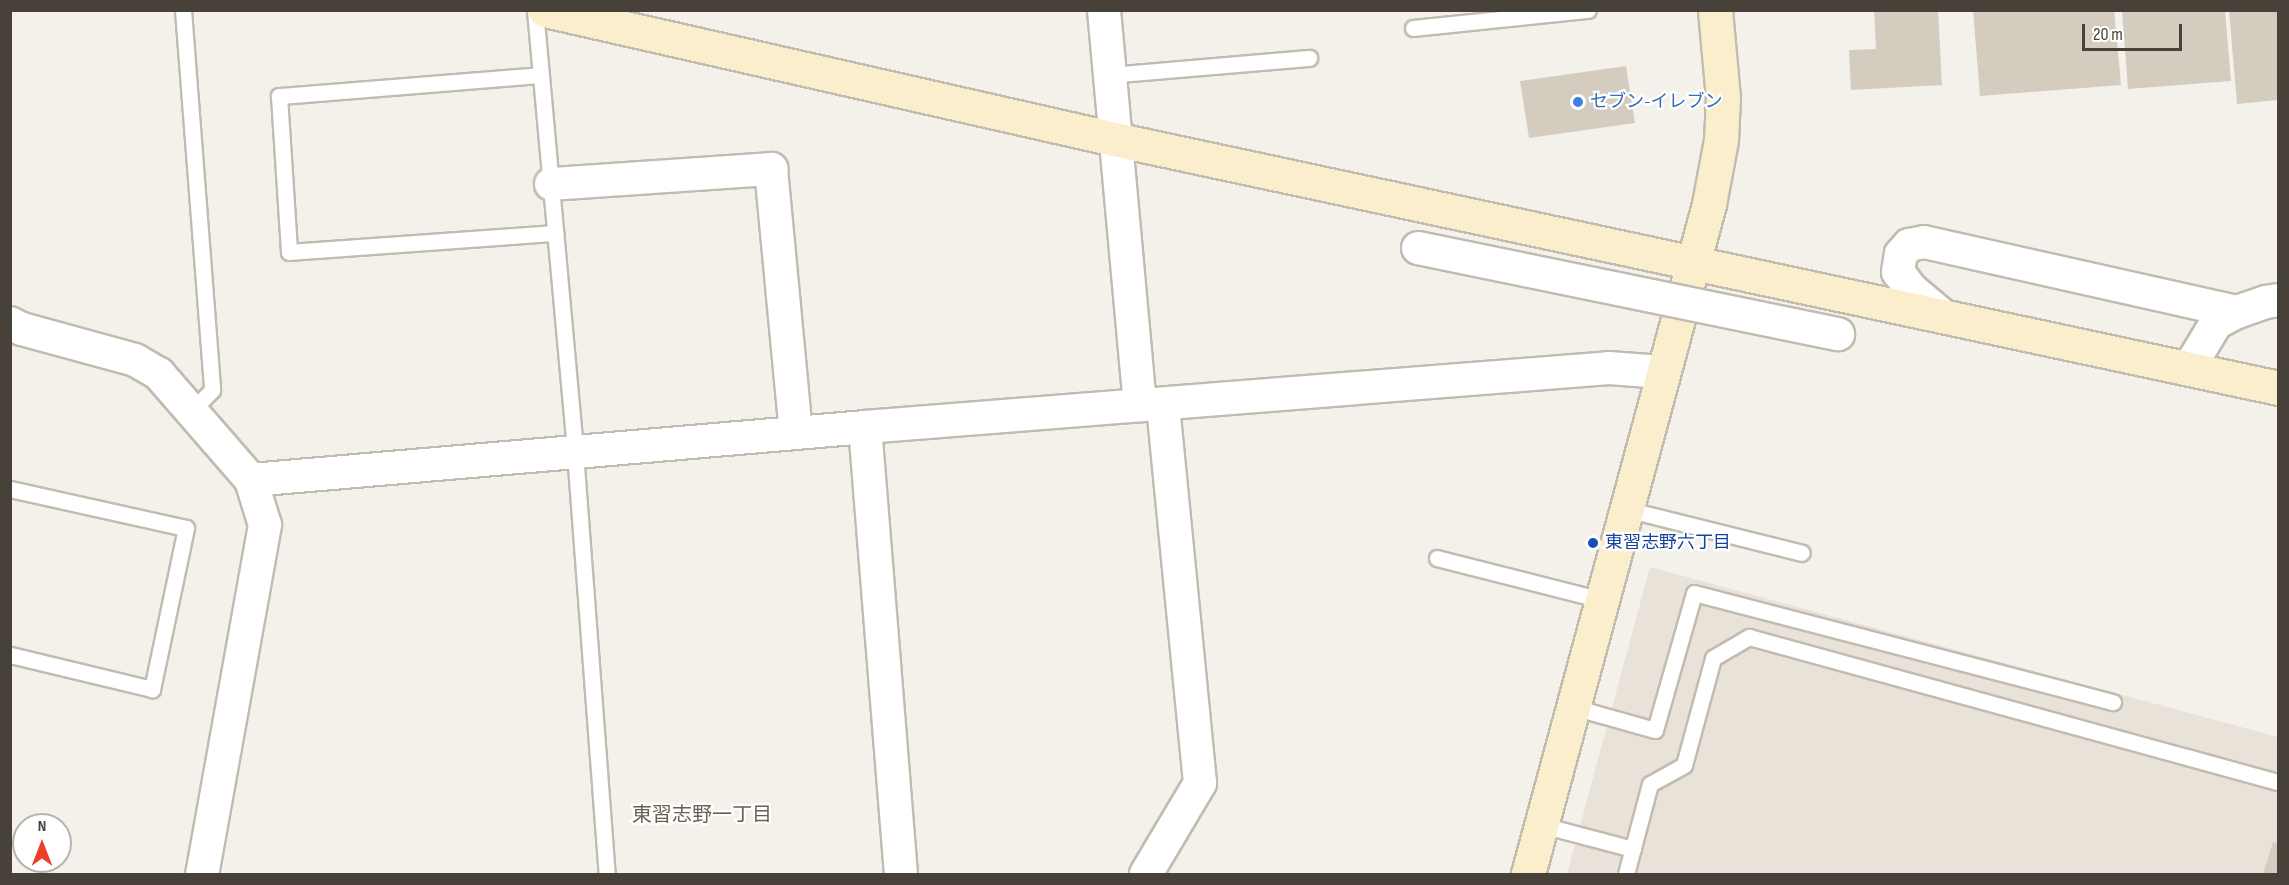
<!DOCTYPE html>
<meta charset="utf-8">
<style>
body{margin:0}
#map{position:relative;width:2289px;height:885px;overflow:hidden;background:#f4f1ea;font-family:"Sofia Sans Condensed","Noto Sans JP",sans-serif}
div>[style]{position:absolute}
.residential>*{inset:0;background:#e8e2d9}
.building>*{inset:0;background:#d5ccc0}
.roads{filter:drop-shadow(2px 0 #c2bbb0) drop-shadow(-2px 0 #c2bbb0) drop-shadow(0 2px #c2bbb0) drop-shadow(0 -2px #c2bbb0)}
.lane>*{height:15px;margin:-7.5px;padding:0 7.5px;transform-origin:7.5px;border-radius:7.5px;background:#fff}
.street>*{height:32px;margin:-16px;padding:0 16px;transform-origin:16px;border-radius:16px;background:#fff}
.secondary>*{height:33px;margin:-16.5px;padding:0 16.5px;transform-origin:16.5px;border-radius:16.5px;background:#fbeecd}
.bridges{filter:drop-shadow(2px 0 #c2bbb0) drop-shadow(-2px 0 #c2bbb0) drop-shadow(0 2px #c2bbb0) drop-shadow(0 -2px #c2bbb0)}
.street-bridge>*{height:32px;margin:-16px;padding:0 16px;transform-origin:16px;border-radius:16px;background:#fff}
.dots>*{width:16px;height:16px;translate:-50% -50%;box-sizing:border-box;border:3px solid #fff;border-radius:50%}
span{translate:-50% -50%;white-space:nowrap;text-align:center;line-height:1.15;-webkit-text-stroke:4.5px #fff;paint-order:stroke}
.shop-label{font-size:18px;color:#366cbe}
.left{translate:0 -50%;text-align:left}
.transit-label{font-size:18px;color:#164399}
.neighbourhood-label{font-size:20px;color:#6a5f51}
.frame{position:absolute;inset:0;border:12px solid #484139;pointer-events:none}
.north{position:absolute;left:12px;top:813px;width:60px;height:60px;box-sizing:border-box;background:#fff;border:2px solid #b6b3b0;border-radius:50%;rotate:0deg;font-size:16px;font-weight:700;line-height:24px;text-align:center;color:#484139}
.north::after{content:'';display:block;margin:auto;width:21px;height:27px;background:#ec402a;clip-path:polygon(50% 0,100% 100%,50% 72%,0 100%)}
.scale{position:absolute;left:2082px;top:24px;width:100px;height:27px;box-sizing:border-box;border:3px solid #484139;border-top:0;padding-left:8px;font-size:18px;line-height:21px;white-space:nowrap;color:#484139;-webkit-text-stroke:4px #fff;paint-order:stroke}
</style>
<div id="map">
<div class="residential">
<i style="clip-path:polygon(1650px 567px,2278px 737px,2278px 874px,1567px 874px)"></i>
</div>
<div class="building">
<i style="clip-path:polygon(1874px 10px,1938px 10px,1942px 85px,1851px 90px,1849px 50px,1876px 49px)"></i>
<i style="clip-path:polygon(1973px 10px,2114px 10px,2121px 85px,1980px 96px)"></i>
<i style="clip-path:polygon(2122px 10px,2225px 10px,2231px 81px,2128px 89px)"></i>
<i style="clip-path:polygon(2229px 10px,2278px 10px,2278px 100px,2237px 104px)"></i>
<i style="clip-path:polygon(1626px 66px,1635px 123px,1529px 138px,1520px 81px)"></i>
<i style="clip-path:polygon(2273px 842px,2278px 844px,2278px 874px,2263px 874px)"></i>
</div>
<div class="roads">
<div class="lane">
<i style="left:183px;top:10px;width:381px;rotate:85.6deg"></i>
<i style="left:212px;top:390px;width:30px;rotate:134deg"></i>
<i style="left:535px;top:10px;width:444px;rotate:84.8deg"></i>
<i style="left:575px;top:452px;width:423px;rotate:85.7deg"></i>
<i style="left:1413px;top:28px;width:176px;rotate:-5.9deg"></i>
<i style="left:541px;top:75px;width:263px;rotate:175.4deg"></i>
<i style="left:279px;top:96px;width:156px;rotate:86.3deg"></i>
<i style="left:289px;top:252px;width:267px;rotate:-4.1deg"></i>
<i style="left:1109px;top:75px;width:201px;rotate:-4.9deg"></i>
<i style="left:10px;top:489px;width:180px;rotate:12.5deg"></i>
<i style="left:186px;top:528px;width:165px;rotate:101.9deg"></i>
<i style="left:152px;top:689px;width:146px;rotate:-166.5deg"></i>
<i style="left:1626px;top:509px;width:181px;rotate:14deg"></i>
<i style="left:1437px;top:558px;width:170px;rotate:14.3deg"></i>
<i style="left:1573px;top:707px;width:85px;rotate:15.7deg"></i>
<i style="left:1655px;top:730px;width:142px;rotate:-74.1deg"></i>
<i style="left:1694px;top:593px;width:433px;rotate:14.6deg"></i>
<i style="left:1542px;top:825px;width:94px;rotate:14.8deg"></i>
<i style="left:1626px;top:874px;width:93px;rotate:-75.1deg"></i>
<i style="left:1650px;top:784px;width:39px;rotate:-29deg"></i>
<i style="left:1684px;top:765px;width:111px;rotate:-74.8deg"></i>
<i style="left:1713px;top:658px;width:42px;rotate:-30.3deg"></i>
<i style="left:1749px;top:637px;width:549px;rotate:15.33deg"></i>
</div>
<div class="street">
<i style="left:1104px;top:10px;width:397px;rotate:84.8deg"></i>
<i style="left:551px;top:184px;width:221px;rotate:-3.9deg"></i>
<i style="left:771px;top:169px;width:265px;rotate:84.6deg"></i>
<i style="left:1942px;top:315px;width:40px;rotate:-140deg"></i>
<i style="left:1911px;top:289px;width:21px;rotate:-127deg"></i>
<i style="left:1898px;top:272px;width:18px;rotate:-81deg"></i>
<i style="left:1901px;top:254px;width:12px;rotate:-48deg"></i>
<i style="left:1909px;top:245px;width:15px;rotate:-11deg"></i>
<i style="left:1924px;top:242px;width:321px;rotate:12.6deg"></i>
<i style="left:10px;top:323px;width:13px;rotate:27deg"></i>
<i style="left:22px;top:329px;width:117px;rotate:15.3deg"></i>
<i style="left:135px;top:360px;width:28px;rotate:30deg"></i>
<i style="left:159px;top:374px;width:140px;rotate:49deg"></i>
<i style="left:251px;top:480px;width:47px;rotate:72.7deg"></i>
<i style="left:265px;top:525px;width:355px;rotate:100.2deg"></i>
<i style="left:2189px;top:368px;width:52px;rotate:-59deg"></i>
<i style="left:2216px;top:323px;width:24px;rotate:-28deg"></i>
<i style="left:2237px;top:312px;width:31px;rotate:-19deg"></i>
<i style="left:2266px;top:302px;width:12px;rotate:-9deg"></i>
<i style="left:865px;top:427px;width:448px;rotate:85.4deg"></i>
<i style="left:251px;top:480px;width:616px;rotate:-4.93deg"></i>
<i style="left:865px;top:427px;width:746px;rotate:-4.53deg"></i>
<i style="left:1609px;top:368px;width:53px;rotate:4.3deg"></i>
<i style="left:1146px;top:874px;width:106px;rotate:-59.3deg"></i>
<i style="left:1200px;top:783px;width:381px;rotate:-95.6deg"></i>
</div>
<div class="secondary">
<i style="left:545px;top:10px;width:583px;rotate:12.77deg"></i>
<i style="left:1114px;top:139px;width:1190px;rotate:12.07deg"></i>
<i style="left:1528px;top:874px;width:694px;rotate:-74.88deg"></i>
<i style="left:1709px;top:204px;width:65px;rotate:-79.4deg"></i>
<i style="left:1721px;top:140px;width:42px;rotate:-87.3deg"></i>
<i style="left:1723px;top:98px;width:88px;rotate:-95.2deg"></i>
</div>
</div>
<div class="bridges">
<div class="street-bridge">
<i style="left:1418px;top:248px;width:429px;rotate:11.6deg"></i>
</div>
</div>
<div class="dots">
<i style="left:1578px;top:102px;background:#3f7fe0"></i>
<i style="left:1593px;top:543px;background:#1a4fb4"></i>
</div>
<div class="shop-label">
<span class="left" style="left:1590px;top:102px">セブン-イレブン</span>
</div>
<div class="transit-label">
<span class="left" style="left:1605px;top:543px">東習志野六丁目</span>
</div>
<div class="neighbourhood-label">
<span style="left:702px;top:815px">東習志野一丁目</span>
</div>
<div class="frame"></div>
<div class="north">N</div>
<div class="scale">20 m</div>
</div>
